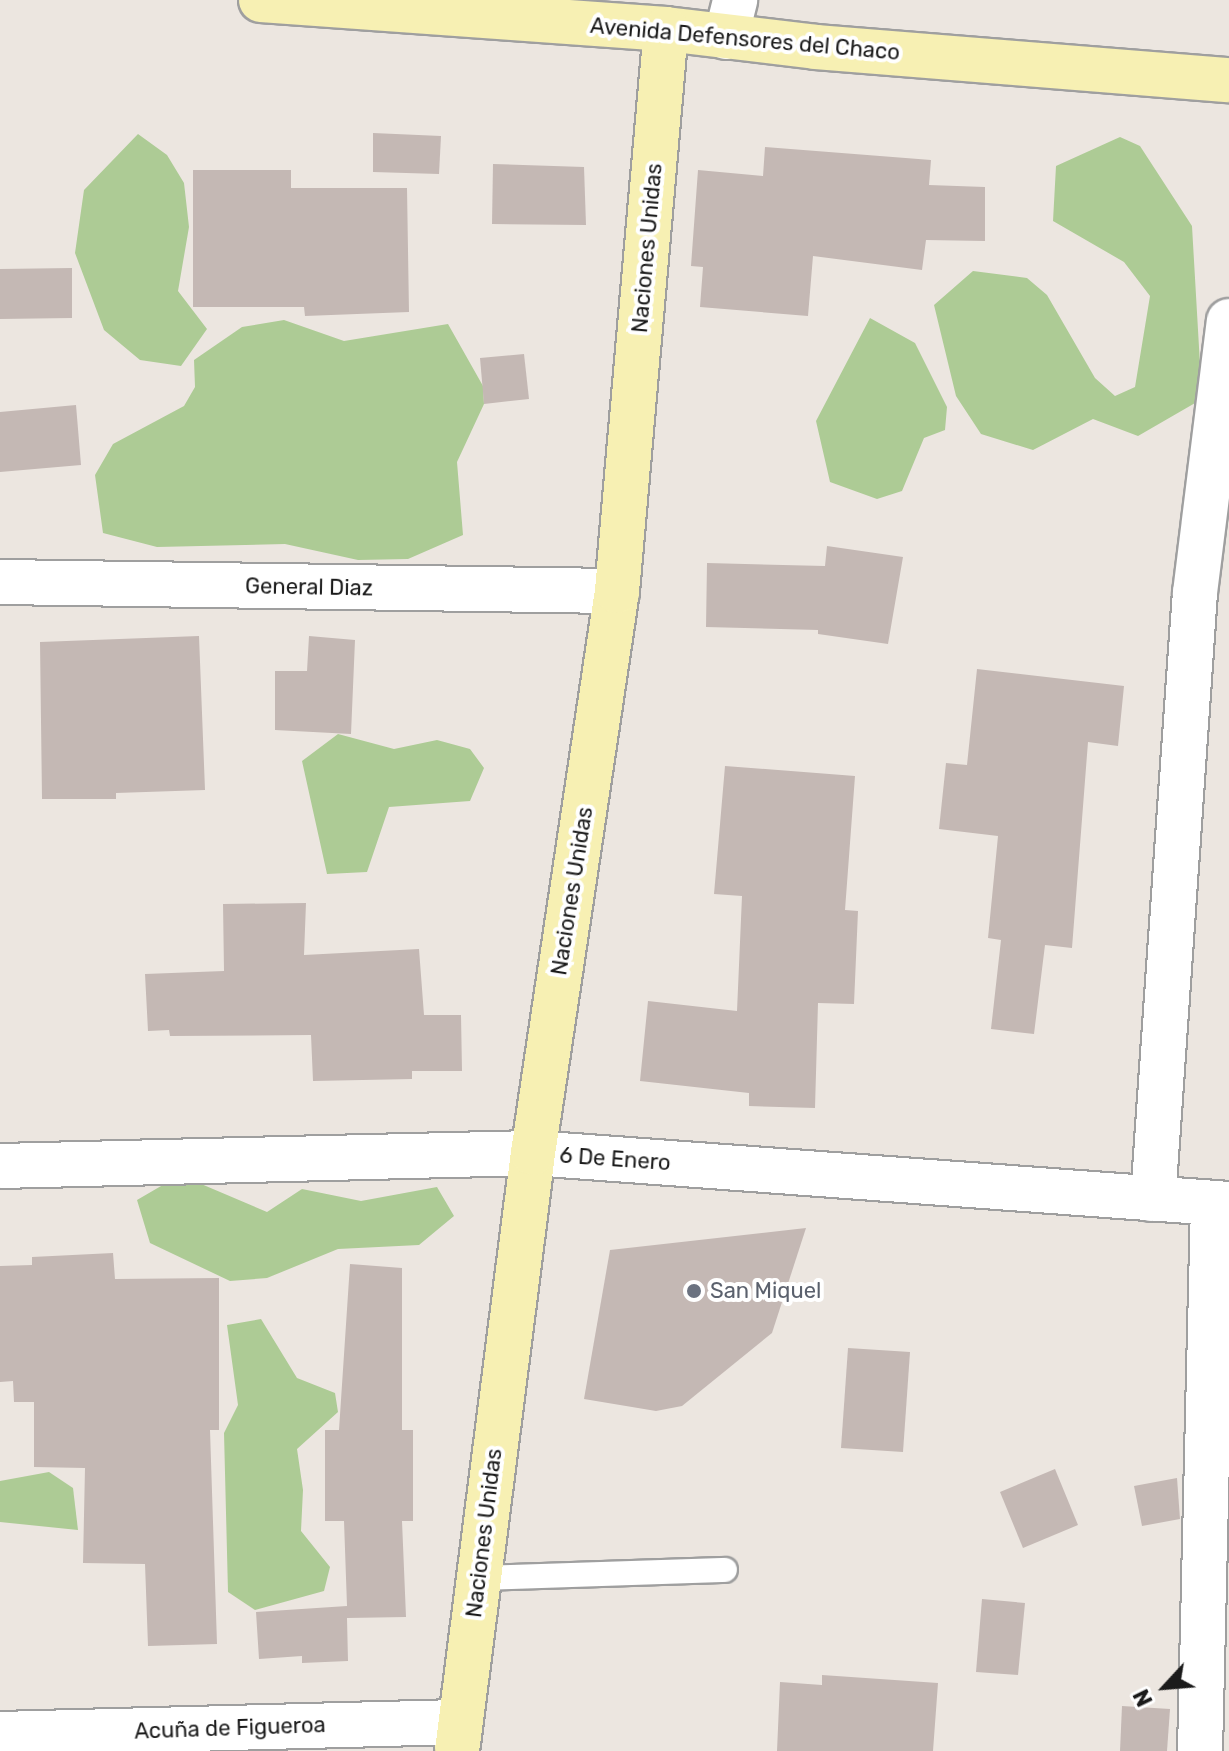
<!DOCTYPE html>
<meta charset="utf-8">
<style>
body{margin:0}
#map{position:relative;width:1229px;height:1751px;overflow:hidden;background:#ece6e0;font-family:Rubik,sans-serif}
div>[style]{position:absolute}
.forest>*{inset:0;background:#adcb95}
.building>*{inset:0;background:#c4b8b4}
.roads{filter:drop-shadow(2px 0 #9f9f9f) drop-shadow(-2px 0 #9f9f9f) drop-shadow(0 2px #9f9f9f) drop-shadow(0 -2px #9f9f9f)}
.lane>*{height:24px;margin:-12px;padding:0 12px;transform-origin:12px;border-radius:12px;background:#fff}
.street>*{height:44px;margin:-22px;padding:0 22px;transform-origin:22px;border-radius:22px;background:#fff}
.secondary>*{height:44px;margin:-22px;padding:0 22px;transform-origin:22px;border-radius:22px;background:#f7f0b3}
.dots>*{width:22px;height:22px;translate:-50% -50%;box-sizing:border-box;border:4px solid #fff;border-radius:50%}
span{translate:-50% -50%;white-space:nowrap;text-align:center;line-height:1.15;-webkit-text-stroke:8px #fff;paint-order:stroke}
.street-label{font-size:22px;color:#1b1b1b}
.worship-label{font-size:22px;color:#5b616d}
.left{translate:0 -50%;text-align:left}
.north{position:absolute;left:1125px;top:1647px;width:80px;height:80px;-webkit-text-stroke:6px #fff;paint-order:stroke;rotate:244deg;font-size:22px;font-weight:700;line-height:32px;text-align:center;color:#1b1b1b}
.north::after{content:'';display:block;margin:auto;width:28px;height:36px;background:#1b1b1b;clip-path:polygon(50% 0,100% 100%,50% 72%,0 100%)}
</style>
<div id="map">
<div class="forest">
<i style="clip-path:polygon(138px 134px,167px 155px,184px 183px,189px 227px,178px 291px,207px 329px,181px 366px,140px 360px,104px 330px,75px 253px,84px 190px)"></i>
<i style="clip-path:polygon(1120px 137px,1140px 146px,1192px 226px,1202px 399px,1138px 436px,1093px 419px,1033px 450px,981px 434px,956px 396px,934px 305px,973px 271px,1027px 278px,1047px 295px,1095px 378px,1115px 396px,1135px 387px,1150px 296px,1124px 262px,1053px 221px,1056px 166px)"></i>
<i style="clip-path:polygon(870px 318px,915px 343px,947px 407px,945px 430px,924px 438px,902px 491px,877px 499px,830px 482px,816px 421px)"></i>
<i style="clip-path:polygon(284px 320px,344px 341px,448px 324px,483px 386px,484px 404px,457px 462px,463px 535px,408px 559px,358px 560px,285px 544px,157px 547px,103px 533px,95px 475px,113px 444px,184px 406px,195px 387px,194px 360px,242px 327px)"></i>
<i style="clip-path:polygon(338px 734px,394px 749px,437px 740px,470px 749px,484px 768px,470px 801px,389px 807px,367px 872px,327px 874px,302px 761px)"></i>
<i style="clip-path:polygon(180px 1175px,267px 1212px,302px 1189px,361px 1201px,437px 1187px,454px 1216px,419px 1245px,338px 1249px,267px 1278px,230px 1281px,150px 1243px,137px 1200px)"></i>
<i style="clip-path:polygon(261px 1319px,297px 1378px,335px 1393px,338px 1412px,297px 1449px,303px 1490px,301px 1531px,330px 1567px,324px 1591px,255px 1610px,228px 1592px,224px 1433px,238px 1405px,227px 1325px)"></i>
<i style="clip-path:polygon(49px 1472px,73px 1488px,78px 1530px,0 1522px,0 1481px)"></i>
</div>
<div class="building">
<i style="clip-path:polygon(373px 133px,441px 136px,439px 174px,373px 172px)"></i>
<i style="clip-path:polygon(765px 147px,931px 160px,929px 185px,985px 187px,985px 241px,926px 240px,922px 270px,813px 256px,808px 316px,700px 307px,703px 267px,691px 266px,698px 170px,763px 176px)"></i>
<i style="clip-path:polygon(493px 164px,584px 167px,586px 225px,492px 224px)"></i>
<i style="clip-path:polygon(193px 170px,291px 170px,291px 188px,407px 188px,409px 312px,305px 316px,304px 307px,193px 307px)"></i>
<i style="clip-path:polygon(72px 268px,72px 318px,0 319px,0 269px)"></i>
<i style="clip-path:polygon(524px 354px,529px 399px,484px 404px,480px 358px)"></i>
<i style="clip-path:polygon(76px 405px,81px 465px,0 472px,0 412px)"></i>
<i style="clip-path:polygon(827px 546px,903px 557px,888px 644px,818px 634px,818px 630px,706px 627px,707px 563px,825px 566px)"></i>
<i style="clip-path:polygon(199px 636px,205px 790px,116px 793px,116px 799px,42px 799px,40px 642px)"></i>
<i style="clip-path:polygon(309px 636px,355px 640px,351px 734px,275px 730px,275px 671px,307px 671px)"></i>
<i style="clip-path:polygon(977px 669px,1124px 686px,1118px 746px,1088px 742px,1072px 948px,1045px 945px,1034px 1034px,991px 1029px,1001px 940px,988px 938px,998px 836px,939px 829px,946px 763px,967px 765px)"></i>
<i style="clip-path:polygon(725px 766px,855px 776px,845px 910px,858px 911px,854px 1004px,818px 1003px,815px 1108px,749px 1106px,749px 1093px,640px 1081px,648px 1001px,737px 1011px,742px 896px,714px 894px)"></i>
<i style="clip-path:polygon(306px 903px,304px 955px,419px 949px,424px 1015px,461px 1015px,462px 1071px,412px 1071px,412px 1079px,313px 1081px,311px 1035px,170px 1036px,169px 1030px,148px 1031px,145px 974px,224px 971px,223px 904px)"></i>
<i style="clip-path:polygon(806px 1228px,772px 1333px,682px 1406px,656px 1411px,584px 1399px,610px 1250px)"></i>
<i style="clip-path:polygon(113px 1253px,115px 1279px,219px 1278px,219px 1430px,210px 1430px,217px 1644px,148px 1646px,145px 1564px,83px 1563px,85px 1468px,34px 1467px,34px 1402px,14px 1402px,13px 1381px,0 1382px,0 1266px,32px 1265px,32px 1257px)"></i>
<i style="clip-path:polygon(350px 1264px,402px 1268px,402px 1430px,413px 1430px,413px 1521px,402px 1521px,406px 1617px,347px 1618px,348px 1661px,302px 1663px,302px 1656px,259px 1659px,256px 1612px,347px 1606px,344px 1521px,325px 1521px,325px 1430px,339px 1430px)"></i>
<i style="clip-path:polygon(848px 1348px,910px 1352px,903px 1452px,841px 1448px)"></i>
<i style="clip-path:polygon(1055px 1469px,1078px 1525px,1023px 1548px,1000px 1492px)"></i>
<i style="clip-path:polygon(1177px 1478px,1180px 1519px,1142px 1526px,1134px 1486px)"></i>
<i style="clip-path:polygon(982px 1599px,1025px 1603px,1018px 1675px,976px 1672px)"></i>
<i style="clip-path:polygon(822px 1675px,938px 1683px,933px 1751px,777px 1751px,780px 1682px,822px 1685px)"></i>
<i style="clip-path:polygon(1122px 1706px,1170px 1709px,1167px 1751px,1120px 1751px)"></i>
</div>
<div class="roads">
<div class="lane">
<i style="left:478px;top:1578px;width:247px;rotate:-1.9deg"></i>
</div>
<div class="street">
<i style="left:726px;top:37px;width:38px;rotate:-76deg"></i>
<i style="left:0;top:582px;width:617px;rotate:0.84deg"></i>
<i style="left:0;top:1166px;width:533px;rotate:-1.4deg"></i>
<i style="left:533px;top:1153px;width:698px;rotate:4.19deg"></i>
<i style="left:1153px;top:1199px;width:607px;rotate:-86.04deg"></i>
<i style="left:1195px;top:593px;width:274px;rotate:-82.9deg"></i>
<i style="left:0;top:1734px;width:460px;rotate:-1.5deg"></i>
<i style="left:1200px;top:1751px;width:548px;rotate:-88.64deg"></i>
</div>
<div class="secondary">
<i style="left:261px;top:0;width:406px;rotate:4.1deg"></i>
<i style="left:666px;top:29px;width:151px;rotate:6.8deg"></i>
<i style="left:816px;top:47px;width:414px;rotate:4.6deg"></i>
<i style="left:457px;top:1751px;width:603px;rotate:-82.76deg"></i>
<i style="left:533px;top:1153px;width:568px;rotate:-81.5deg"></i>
<i style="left:617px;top:591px;width:564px;rotate:-85.02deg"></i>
</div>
</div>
<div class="dots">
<i style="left:694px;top:1291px;background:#6b7280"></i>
</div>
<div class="street-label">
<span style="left:745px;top:39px;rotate:5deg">Avenida Defensores del Chaco</span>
<span style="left:647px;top:248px;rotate:-85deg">Naciones Unidas</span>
<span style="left:309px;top:587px;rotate:1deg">General Diaz</span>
<span style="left:572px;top:891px;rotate:-81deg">Naciones Unidas</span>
<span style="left:615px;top:1159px;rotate:4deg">6 De Enero</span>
<span style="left:484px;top:1533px;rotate:-83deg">Naciones Unidas</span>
<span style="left:230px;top:1728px;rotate:-2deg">Acuña de Figueroa</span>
</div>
<div class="worship-label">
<span class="left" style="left:710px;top:1291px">San Miquel</span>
</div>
<div class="north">N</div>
</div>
